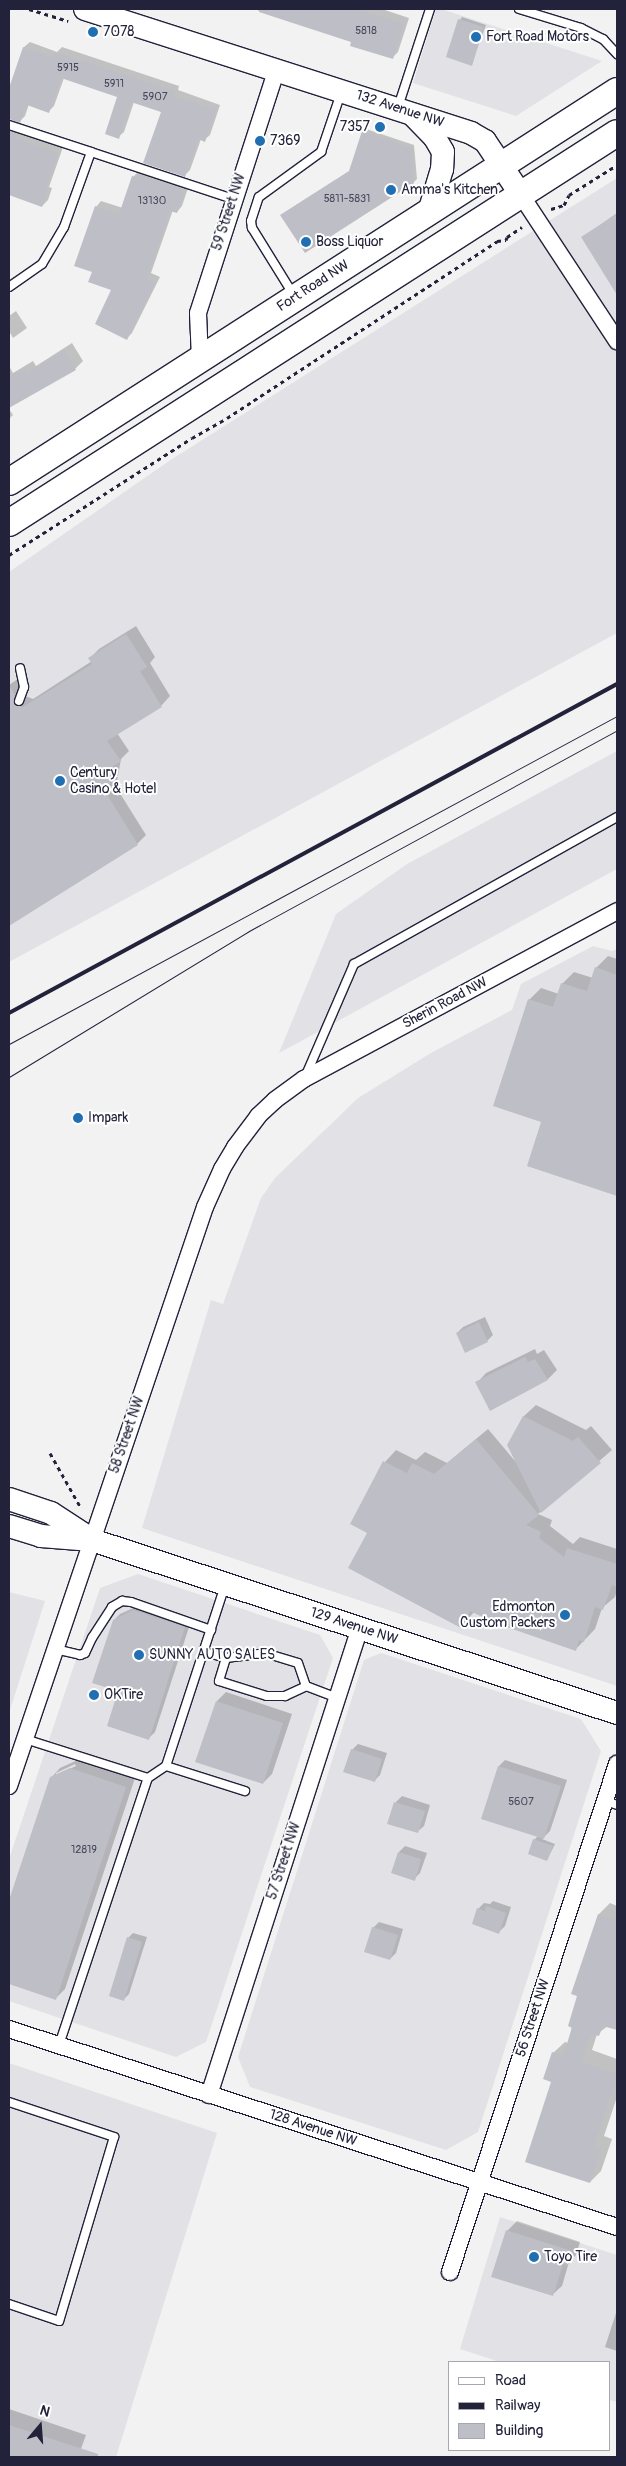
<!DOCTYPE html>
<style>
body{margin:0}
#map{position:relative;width:626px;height:2466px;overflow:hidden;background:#f2f2f3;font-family:Pangolin,sans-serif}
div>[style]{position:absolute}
.built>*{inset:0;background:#e2e2e6}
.shadow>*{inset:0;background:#0003}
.building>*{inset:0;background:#bebec6}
.path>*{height:3px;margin-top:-1.5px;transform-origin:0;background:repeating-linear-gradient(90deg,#22223b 0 4px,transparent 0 8px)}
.roads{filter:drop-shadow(1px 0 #22223b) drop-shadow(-1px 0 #22223b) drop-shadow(0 1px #22223b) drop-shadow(0 -1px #22223b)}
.lane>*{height:8px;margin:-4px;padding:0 4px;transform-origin:4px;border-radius:4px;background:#fff}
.street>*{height:16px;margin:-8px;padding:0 8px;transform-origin:8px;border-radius:8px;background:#fff}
.secondary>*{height:22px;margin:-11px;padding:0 11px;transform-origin:11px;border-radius:11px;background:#fff}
.primary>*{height:26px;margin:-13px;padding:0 13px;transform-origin:13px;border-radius:13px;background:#fff}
.tram>*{height:1px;margin:-0.5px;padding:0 0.5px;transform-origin:0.5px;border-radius:0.5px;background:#22223b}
.rail>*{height:4px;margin:-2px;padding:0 2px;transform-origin:2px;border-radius:2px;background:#22223b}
.dots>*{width:14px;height:14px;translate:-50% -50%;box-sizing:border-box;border:2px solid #fff;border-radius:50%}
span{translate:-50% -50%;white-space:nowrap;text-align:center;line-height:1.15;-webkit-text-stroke:4px #fff;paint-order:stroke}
.number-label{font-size:11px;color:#49495e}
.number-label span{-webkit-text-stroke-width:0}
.poi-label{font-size:14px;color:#22223b}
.left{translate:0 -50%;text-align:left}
.right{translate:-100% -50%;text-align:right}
.street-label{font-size:14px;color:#22223b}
.frame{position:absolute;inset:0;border:10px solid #22223b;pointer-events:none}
.legend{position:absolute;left:448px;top:2361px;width:162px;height:90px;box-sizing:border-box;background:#fff;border:1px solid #a7a7b1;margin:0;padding:6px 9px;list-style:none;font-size:15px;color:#22223b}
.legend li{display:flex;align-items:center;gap:10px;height:25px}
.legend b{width:25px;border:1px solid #a7a7b1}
.north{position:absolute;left:15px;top:2401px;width:50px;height:50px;-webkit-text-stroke:4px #fff;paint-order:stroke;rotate:18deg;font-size:14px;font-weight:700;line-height:20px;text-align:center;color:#22223b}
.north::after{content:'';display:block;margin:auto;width:18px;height:22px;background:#22223b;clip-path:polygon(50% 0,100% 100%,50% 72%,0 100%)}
</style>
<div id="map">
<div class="built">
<i style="clip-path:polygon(436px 9px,441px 9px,602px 61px,516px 116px,413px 83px)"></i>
<i style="clip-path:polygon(617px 178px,617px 633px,9px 962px,9px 572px,169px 461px)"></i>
<i style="clip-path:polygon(617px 751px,617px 869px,279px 1053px,336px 914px,407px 864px)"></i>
<i style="clip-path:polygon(593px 946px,612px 951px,617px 949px,617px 1686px,142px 1528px,211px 1300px,223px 1304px,261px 1198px,275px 1178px,358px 1098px,431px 1053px,512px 1010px,521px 984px)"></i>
<i style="clip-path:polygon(138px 1574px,320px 1635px,333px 1658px,206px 2042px,176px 2057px,9px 2001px,9px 1859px,100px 1588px)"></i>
<i style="clip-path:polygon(9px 1592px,45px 1601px,9px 1713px)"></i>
<i style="clip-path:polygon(381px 1653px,581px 1719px,601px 1751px,478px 2132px,446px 2150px,250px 2087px,238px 2057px,364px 1660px)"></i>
<i style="clip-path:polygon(9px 2063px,217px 2133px,116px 2457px,9px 2457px)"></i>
<i style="clip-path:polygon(500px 2217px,617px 2255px,617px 2402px,610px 2400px,610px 2362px,500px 2362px,460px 2349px)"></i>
</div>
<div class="shadow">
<i style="clip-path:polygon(254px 9px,382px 9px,409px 18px,398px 52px,392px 58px,352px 41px)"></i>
<i style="clip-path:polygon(462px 17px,486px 25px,471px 64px,460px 20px)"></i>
<i style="clip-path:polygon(30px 42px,57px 52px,62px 47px,179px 86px,178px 90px,220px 105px,210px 135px,204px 140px,201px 139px,190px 170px,184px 176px,162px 111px,134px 102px,124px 132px,118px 137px,119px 96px,64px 78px,54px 106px,49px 111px,29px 104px,25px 116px,20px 121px,13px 117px,9px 119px,9px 96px,24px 47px)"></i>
<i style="clip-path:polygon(9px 121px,20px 132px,63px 147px,49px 187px,52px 188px,48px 200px,42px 206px,9px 194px)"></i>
<i style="clip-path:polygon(366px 129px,414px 145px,417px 179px,414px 182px,350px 170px)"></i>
<i style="clip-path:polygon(139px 171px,188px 188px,182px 206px,177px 212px,173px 210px,151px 273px,160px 277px,132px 333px,127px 338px,113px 290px,94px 271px,96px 207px,101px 201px,123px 208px,133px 177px)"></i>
<i style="clip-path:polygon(617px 213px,617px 292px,583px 237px)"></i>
<i style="clip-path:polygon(16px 311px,27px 328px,13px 338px,9px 331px,9px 316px)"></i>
<i style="clip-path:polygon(72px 343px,83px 361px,75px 369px,9px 407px,9px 366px,13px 373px,33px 361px,36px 366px)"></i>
<i style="clip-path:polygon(9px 409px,13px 415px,9px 419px)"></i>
<i style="clip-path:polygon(136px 626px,155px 657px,150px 663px,170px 696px,161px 706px,117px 733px,129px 751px,121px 759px,116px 787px,146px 835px,137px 844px,9px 924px,9px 685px,19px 678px,23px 695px,33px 699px,92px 661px,90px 658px,99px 649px)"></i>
<i style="clip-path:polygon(608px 956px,617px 959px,617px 1195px,528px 1166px,543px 1121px,529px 1000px,541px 988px,559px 994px,562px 984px,574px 972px,593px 978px,596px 968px)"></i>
<i style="clip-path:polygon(485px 1317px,493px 1335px,487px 1341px,457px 1333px,463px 1327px)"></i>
<i style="clip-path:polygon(535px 1349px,537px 1354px,544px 1350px,557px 1370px,548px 1379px,490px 1409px,477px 1383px,486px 1373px)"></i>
<i style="clip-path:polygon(536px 1405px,586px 1430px,591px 1426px,612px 1450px,538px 1514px,552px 1520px,550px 1526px,573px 1544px,580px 1537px,617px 1549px,617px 1590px,615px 1597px,602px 1608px,595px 1629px,575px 1650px,475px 1611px,461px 1627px,368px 1532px,352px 1524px,385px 1462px,396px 1450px,416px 1460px,425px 1452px,447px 1463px,488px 1429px,515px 1461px,509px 1445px,524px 1416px)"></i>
<i style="clip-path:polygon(140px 1605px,191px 1621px,155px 1732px,149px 1738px,120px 1690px,114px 1620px,120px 1614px)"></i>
<i style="clip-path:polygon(226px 1692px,292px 1714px,272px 1774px,263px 1783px,217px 1701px)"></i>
<i style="clip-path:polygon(358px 1744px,387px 1753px,380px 1775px,374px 1781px,352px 1750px)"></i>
<i style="clip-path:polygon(evenodd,80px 1759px,135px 1778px,65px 1989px,56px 1998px,9px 1983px,9px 1904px,51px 1778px,60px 1768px,80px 1759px,75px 1764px,76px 1766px,56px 1775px,56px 1773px,75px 1764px)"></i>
<i style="clip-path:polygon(505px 1760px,567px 1780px,550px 1831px,542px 1839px,555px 1844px,547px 1860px,534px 1840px,538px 1836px,499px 1766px)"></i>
<i style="clip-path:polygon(402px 1796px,430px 1805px,424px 1826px,417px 1832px,389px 1823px,396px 1802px)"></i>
<i style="clip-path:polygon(405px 1846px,427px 1853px,420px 1873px,414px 1879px,399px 1852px)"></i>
<i style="clip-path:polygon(493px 1901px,511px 1907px,505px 1926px,499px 1932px,478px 1909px,484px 1903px,490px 1904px)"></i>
<i style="clip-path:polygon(610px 1903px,617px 1906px,617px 2029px,608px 2026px,597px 2034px,592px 2050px,617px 2059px,617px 2097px,604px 2136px,612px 2139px,601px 2171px,590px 2182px,552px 2081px,553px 2053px,565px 2042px,568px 2043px,599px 1914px)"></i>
<i style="clip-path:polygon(379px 1922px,403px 1929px,396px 1953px,390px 1959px,373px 1928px)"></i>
<i style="clip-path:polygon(133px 1933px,147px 1937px,129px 1994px,124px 1999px,128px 1938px)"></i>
<i style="clip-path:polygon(517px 2221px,580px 2242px,576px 2255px,569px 2262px,562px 2286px,552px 2295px,493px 2276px,508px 2230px)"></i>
<i style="clip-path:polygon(617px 2310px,617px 2351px,605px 2347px)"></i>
<i style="clip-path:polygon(9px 2409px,86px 2435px,78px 2457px,9px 2457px)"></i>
</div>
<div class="building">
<i style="clip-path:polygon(259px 9px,358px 9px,404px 24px,393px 59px,350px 46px,351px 42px,259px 12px)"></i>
<i style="clip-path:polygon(458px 19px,484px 27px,472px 66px,446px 57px)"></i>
<i style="clip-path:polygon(23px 47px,53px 57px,55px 52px,175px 91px,173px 96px,216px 110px,205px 142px,198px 139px,185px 177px,143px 163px,161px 112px,131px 102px,119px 139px,105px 134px,117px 97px,61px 78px,49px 113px,27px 105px,20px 123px,9px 119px,9px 88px)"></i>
<i style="clip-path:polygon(9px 131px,17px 133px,15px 138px,58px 153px,45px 192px,47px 193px,42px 207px,9px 195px)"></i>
<i style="clip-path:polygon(362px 131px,412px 148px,414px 183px,305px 253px,280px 215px,349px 171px)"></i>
<i style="clip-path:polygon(139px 174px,181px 188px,180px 192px,184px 194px,177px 213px,170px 211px,147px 279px,155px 283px,127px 340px,95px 324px,111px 290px,88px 282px,92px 272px,74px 266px,95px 206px,119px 214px,132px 176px,138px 178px)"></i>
<i style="clip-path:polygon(617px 214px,617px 295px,581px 237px)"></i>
<i style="clip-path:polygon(64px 350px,76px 370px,9px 408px,9px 378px,25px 368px,28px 373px)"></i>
<i style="clip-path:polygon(126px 634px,147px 667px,140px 671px,162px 707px,107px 741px,121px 761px,113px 766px,108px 796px,138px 845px,9px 926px,9px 685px,15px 695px,14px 704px,23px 707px,92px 664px,88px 658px)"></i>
<i style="clip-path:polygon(595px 967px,617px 975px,617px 1196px,527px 1166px,541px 1122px,493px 1106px,528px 999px,553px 1007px,561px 983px,587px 991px)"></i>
<i style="clip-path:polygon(479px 1322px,488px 1342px,465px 1353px,456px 1333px)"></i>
<i style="clip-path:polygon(525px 1357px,528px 1362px,535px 1359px,548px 1380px,490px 1411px,475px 1382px)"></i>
<i style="clip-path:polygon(523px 1416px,573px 1441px,578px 1437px,601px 1463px,541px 1513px,507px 1445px)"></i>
<i style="clip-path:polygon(476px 1439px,539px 1515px,526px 1525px,541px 1532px,539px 1538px,564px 1557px,567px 1548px,617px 1564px,617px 1587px,612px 1585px,603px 1610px,595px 1607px,584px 1642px,579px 1640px,576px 1651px,495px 1623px,470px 1611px,461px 1628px,348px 1568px,367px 1533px,350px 1524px,383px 1461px,407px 1473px,412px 1463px,434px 1474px)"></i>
<i style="clip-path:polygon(133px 1610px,185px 1627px,149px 1740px,107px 1726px,118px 1691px,92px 1683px,113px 1620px)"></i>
<i style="clip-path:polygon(216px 1701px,283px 1723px,263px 1784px,195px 1762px)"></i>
<i style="clip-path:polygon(351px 1749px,382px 1759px,375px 1782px,343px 1772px)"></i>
<i style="clip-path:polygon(498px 1766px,561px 1786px,544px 1839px,481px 1819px)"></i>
<i style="clip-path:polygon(70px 1768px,126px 1787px,56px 2000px,9px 1984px,9px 1900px,50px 1777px)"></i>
<i style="clip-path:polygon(394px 1802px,425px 1811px,418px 1833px,387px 1824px)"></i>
<i style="clip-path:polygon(533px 1839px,553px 1846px,547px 1861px,528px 1854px)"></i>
<i style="clip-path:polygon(398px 1852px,421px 1859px,415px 1881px,391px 1873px)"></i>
<i style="clip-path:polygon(486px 1906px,506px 1913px,499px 1934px,472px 1924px,477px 1908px,485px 1911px)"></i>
<i style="clip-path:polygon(598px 1914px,617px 1920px,617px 2030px,603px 2026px,599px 2036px,591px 2034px,581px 2062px,617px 2074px,617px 2076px,594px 2147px,601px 2150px,590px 2183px,525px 2162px,551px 2082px,543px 2079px,552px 2052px,563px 2056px,572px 2028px,568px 2026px,577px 1996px,571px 1994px)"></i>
<i style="clip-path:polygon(372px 1927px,398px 1935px,390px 1960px,364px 1952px)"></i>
<i style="clip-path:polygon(127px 1937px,142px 1942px,124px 2001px,109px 1996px)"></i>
<i style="clip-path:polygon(506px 2230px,572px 2251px,567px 2265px,563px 2264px,553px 2296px,491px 2277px)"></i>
<i style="clip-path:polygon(9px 2425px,98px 2454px,98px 2457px,9px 2457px)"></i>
</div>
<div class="path">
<i style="left:29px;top:9px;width:41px;rotate:17.1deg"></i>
<i style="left:551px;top:209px;width:14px;rotate:-17deg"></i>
<i style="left:564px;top:205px;width:11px;rotate:-63deg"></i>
<i style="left:569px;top:195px;width:57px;rotate:-32deg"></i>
<i style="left:9px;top:555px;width:217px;rotate:-32.6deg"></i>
<i style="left:192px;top:438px;width:40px;rotate:-29.7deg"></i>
<i style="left:227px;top:418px;width:323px;rotate:-33.2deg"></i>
<i style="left:497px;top:241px;width:9px;rotate:-6deg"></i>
<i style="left:506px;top:240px;width:3px;rotate:-72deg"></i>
<i style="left:507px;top:237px;width:18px;rotate:-34deg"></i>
<i style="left:50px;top:1453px;width:63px;rotate:60.6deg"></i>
</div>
<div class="roads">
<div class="lane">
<i style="left:519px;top:9px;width:65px;rotate:17deg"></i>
<i style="left:581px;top:28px;width:25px;rotate:27deg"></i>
<i style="left:603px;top:39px;width:21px;rotate:47deg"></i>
<i style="left:398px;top:107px;width:103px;rotate:-71.9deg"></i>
<i style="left:9px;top:125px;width:86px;rotate:18.2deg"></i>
<i style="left:91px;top:152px;width:80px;rotate:109.8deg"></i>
<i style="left:64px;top:227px;width:43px;rotate:120.7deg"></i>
<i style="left:42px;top:264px;width:40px;rotate:145.1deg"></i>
<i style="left:91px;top:152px;width:150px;rotate:18.3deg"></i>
<i style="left:293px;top:294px;width:78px;rotate:-121.8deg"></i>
<i style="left:252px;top:228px;width:7px;rotate:-98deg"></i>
<i style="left:251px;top:221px;width:25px;rotate:-72deg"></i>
<i style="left:259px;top:197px;width:77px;rotate:-36deg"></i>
<i style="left:321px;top:152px;width:62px;rotate:-71.3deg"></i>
<i style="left:19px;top:701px;width:15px;rotate:-70deg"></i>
<i style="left:24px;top:687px;width:19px;rotate:-102deg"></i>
<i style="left:306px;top:1075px;width:121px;rotate:-66.6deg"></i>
<i style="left:354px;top:964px;width:301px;rotate:-29.2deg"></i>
<i style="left:55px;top:1649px;width:26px;rotate:13deg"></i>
<i style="left:80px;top:1655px;width:5px;rotate:-22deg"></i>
<i style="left:85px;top:1653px;width:17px;rotate:-65deg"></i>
<i style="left:92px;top:1638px;width:37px;rotate:-57deg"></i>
<i style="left:112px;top:1607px;width:12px;rotate:-31deg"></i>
<i style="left:122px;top:1601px;width:9px;rotate:6deg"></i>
<i style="left:131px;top:1602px;width:85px;rotate:19.3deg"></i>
<i style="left:204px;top:1652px;width:23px;rotate:15deg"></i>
<i style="left:226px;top:1658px;width:39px;rotate:-7deg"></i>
<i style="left:265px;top:1653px;width:34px;rotate:17deg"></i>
<i style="left:298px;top:1663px;width:24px;rotate:71deg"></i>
<i style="left:306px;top:1686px;width:33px;rotate:21deg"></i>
<i style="left:226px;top:1658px;width:24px;rotate:107deg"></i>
<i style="left:219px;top:1681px;width:50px;rotate:17.4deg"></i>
<i style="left:267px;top:1696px;width:18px"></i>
<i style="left:285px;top:1696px;width:23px;rotate:-25deg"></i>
<i style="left:25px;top:1739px;width:129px;rotate:17.6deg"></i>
<i style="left:166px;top:1766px;width:83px;rotate:17.6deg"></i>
<i style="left:605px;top:1801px;width:13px;rotate:18deg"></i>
<i style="left:59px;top:2045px;width:281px;rotate:-71.6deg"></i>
<i style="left:148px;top:1778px;width:22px;rotate:-34deg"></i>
<i style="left:166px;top:1766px;width:189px;rotate:-71.9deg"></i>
<i style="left:9px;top:2102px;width:111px;rotate:18.4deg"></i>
<i style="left:114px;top:2137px;width:192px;rotate:106.6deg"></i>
<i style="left:59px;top:2321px;width:53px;rotate:-161.2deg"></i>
</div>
<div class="street">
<i style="left:521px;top:195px;width:175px;rotate:56.7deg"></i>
<i style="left:200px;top:359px;width:46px;rotate:-92.5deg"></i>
<i style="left:198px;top:313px;width:256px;rotate:-72.1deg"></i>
<i style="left:9px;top:1786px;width:611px;rotate:-71.3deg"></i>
<i style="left:205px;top:1207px;width:42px;rotate:-65.9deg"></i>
<i style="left:222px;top:1169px;width:26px;rotate:-59deg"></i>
<i style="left:235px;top:1147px;width:39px;rotate:-53deg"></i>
<i style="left:258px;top:1116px;width:23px;rotate:-43deg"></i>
<i style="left:275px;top:1100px;width:36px;rotate:-36deg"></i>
<i style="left:304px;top:1079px;width:355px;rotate:-28.2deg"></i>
<i style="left:9px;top:2029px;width:639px;rotate:18.04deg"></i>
<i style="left:209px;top:2095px;width:491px;rotate:-72.1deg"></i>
<i style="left:450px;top:2272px;width:535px;rotate:-71.8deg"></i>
</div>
<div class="secondary">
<i style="left:85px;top:9px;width:405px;rotate:17.8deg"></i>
<i style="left:471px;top:133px;width:16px;rotate:30deg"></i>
<i style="left:485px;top:141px;width:65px;rotate:56.3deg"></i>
<i style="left:414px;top:116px;width:30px;rotate:46deg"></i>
<i style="left:435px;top:138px;width:16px;rotate:60deg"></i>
<i style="left:443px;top:152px;width:17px;rotate:93deg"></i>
<i style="left:442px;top:169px;width:45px;rotate:106.8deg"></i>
<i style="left:9px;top:1499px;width:44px;rotate:18.4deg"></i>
<i style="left:51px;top:1513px;width:48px;rotate:33deg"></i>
<i style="left:9px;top:1526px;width:34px;rotate:17deg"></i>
<i style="left:41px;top:1536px;width:51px;rotate:4.5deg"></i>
<i style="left:92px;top:1540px;width:553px;rotate:18.24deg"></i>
</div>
<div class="primary">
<i style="left:9px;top:482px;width:723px;rotate:-32.74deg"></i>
<i style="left:9px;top:523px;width:722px;rotate:-32.68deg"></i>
</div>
</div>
<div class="tram">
<i style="left:9px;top:1044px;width:691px;rotate:-28.35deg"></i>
<i style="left:9px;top:1077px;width:281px;rotate:-31.3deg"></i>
<i style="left:249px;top:931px;width:419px;rotate:-28.6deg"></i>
</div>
<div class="rail">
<i style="left:9px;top:1013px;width:691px;rotate:-28.42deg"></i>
</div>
<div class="dots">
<i style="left:93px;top:32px;background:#1f6fb2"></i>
<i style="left:476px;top:37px;background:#1f6fb2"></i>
<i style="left:380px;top:127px;background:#1f6fb2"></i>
<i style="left:260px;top:141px;background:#1f6fb2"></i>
<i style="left:391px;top:190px;background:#1f6fb2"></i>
<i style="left:306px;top:242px;background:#1f6fb2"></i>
<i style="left:60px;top:781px;background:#1f6fb2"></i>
<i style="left:78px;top:1118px;background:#1f6fb2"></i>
<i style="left:565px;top:1615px;background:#1f6fb2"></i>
<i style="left:139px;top:1655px;background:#1f6fb2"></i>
<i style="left:94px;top:1695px;background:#1f6fb2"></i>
<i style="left:534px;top:2257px;background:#1f6fb2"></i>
</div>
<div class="number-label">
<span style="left:366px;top:31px">5818</span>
<span style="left:68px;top:68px">5915</span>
<span style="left:114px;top:84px">5911</span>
<span style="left:155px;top:97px">5907</span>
<span style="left:347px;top:199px">5811-5831</span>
<span style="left:152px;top:201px">13130</span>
<span style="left:521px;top:1802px">5607</span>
<span style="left:84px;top:1850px">12819</span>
</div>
<div class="poi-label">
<span class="left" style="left:103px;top:32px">7078</span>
<span class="left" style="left:486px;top:37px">Fort Road Motors</span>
<span class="right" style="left:370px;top:127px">7357</span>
<span class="left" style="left:270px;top:141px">7369</span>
<span class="left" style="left:401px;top:190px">Amma's Kitchen</span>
<span class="left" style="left:316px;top:242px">Boss Liquor</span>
<span class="left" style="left:70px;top:781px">Century<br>Casino &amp; Hotel</span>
<span class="left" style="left:88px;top:1118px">Impark</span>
<span class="right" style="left:555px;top:1615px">Edmonton<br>Custom Packers</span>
<span class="left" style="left:149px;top:1655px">SUNNY AUTO SALES</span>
<span class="left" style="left:104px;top:1695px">OKTire</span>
<span class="left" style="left:544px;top:2257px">Toyo Tire</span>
</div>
<div class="street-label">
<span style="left:400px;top:109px;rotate:18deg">132 Avenue NW</span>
<span style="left:229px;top:212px;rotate:-72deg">59 Street NW</span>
<span style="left:313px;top:286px;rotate:-33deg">Fort Road NW</span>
<span style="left:445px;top:1003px;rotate:-28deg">Sherin Road NW</span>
<span style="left:127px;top:1435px;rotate:-71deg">58 Street NW</span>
<span style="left:354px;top:1626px;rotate:18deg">129 Avenue NW</span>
<span style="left:284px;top:1861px;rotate:-72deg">57 Street NW</span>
<span style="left:533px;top:2018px;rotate:-72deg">56 Street NW</span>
<span style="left:313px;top:2128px;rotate:18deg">128 Avenue NW</span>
</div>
<div class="frame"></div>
<ul class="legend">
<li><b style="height:6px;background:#fff"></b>Road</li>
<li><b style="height:6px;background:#22223b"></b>Railway</li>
<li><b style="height:14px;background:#bebec6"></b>Building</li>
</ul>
<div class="north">N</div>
</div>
